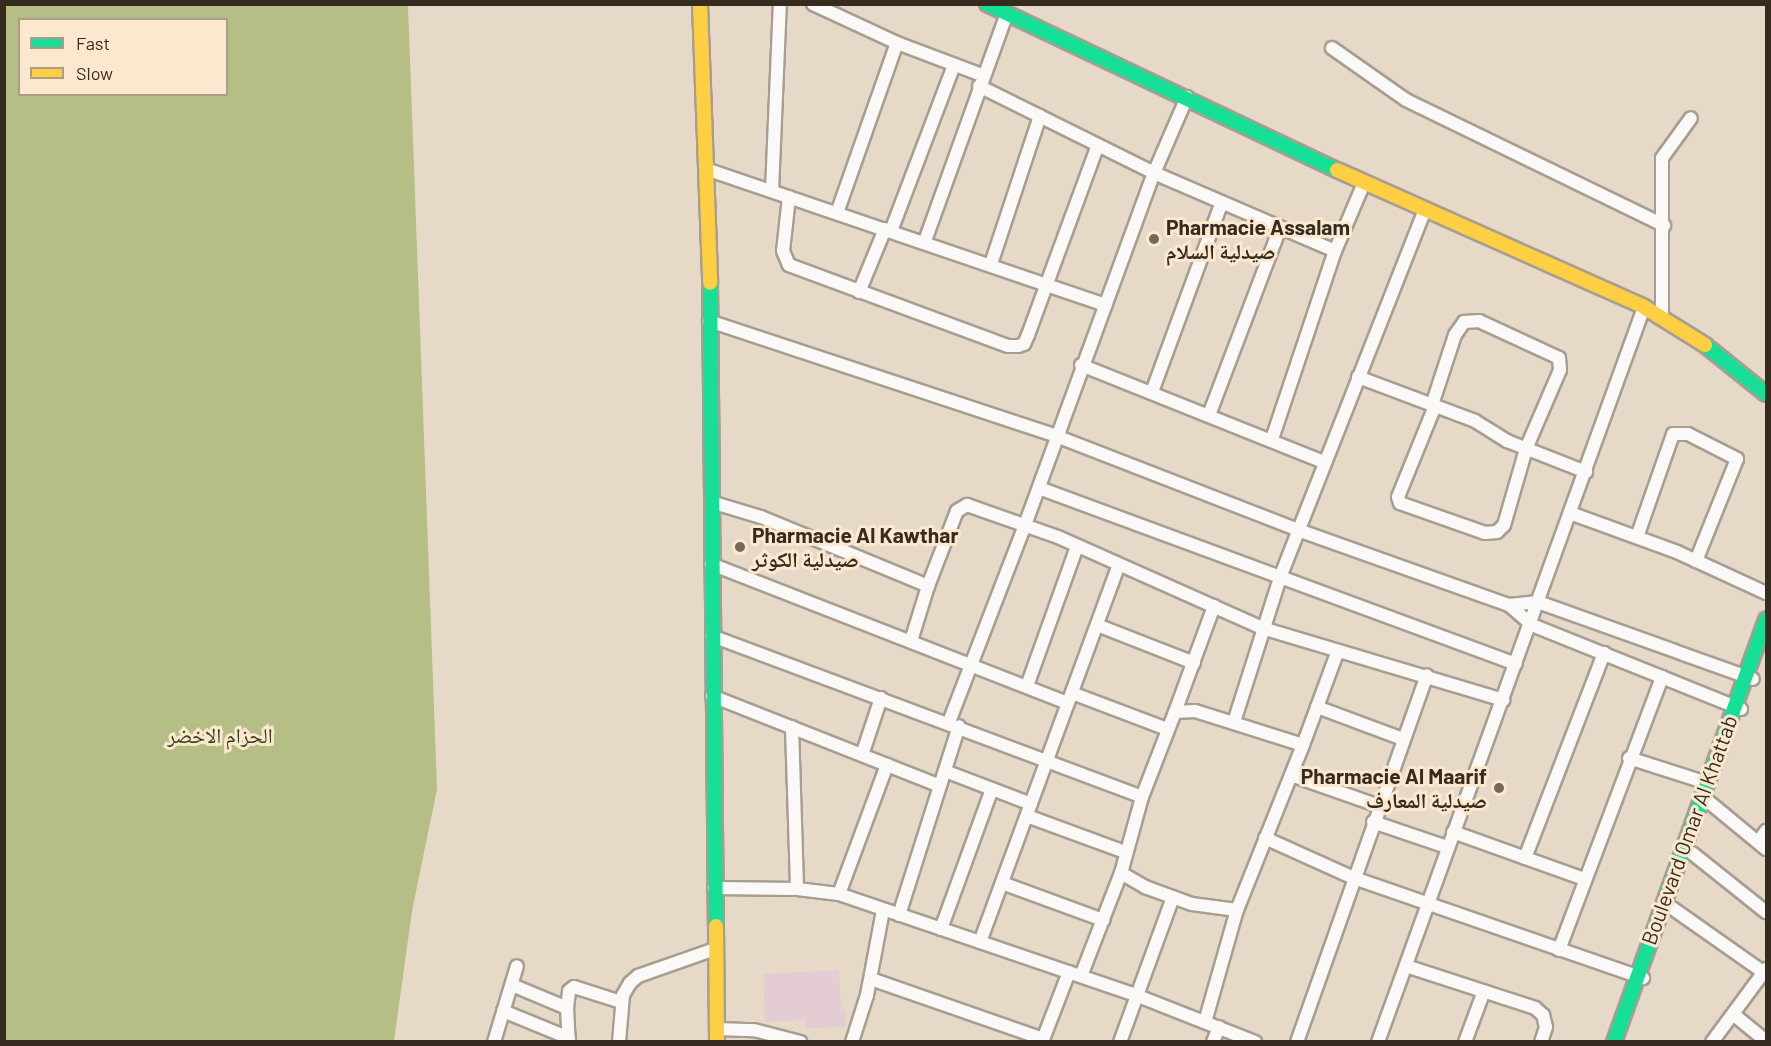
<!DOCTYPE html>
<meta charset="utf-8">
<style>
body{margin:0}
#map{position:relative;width:1771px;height:1046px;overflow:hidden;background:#e6d9c8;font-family:Barlow,"Noto Naskh Arabic",sans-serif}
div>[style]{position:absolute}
.forest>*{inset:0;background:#b5be85}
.building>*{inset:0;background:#e3cdd2}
.roads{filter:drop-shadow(2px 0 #a79d90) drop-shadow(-2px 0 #a79d90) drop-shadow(0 2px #a79d90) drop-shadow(0 -2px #a79d90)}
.street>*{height:12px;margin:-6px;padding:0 6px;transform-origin:6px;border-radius:6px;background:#fbf9f7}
.fast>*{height:14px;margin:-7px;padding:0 7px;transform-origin:7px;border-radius:7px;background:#16e098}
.slow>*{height:14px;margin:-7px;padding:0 7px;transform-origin:7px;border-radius:7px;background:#ffcf43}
.dots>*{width:16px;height:16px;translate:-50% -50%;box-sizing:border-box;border:3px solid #fce8cf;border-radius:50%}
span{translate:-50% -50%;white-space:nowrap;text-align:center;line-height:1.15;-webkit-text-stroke:6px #fce8cf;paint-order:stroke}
.poi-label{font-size:21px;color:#352b1f;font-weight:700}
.left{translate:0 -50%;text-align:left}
.right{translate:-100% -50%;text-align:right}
.park-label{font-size:21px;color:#35401a}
.street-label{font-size:21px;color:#352b1f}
.frame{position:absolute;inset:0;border:6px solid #352b1f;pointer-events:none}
.legend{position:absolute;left:18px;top:18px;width:210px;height:78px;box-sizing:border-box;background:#fce8cf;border:2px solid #ac9c89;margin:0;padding:8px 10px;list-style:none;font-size:18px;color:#352b1f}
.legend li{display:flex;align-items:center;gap:12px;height:30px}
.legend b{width:30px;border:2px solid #ac9c89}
</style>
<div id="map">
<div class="forest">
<i style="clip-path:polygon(evenodd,5px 4px,408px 5px,437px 789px,412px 911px,394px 1041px,5px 1041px,5px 4px,20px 20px,226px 20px,226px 94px,20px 94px,20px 20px)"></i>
</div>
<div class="building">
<i style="clip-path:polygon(839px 970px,841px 1009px,846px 1009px,846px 1027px,805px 1028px,805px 1020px,765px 1022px,763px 974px)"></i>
</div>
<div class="roads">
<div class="street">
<i style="left:813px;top:4px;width:93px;rotate:24.9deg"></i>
<i style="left:897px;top:43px;width:91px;rotate:20.6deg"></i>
<i style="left:1332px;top:48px;width:90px;rotate:35.1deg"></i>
<i style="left:1406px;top:100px;width:287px;rotate:25.9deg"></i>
<i style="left:979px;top:86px;width:195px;rotate:26.4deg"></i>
<i style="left:1154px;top:173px;width:197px;rotate:23.3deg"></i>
<i style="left:709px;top:170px;width:419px;rotate:18.8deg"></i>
<i style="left:772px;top:191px;width:187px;rotate:-87.6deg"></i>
<i style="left:789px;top:197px;width:54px;rotate:96.3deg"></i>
<i style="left:783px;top:251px;width:15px;rotate:67deg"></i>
<i style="left:789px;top:265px;width:233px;rotate:20.3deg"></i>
<i style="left:1008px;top:346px;width:10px"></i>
<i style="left:1018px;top:346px;width:6px;rotate:-18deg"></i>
<i style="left:1024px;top:344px;width:10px;rotate:-66deg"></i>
<i style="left:1028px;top:335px;width:202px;rotate:-69.8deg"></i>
<i style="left:837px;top:213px;width:180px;rotate:-70.6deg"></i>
<i style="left:891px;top:231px;width:178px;rotate:-69.2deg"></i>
<i style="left:925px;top:241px;width:242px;rotate:-70.2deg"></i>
<i style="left:991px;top:264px;width:156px;rotate:-71.7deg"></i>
<i style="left:859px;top:292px;width:68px;rotate:-67.6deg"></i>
<i style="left:1662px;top:316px;width:158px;rotate:-90deg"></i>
<i style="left:1662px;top:158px;width:49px;rotate:-54.1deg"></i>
<i style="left:709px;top:321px;width:366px;rotate:18.3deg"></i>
<i style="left:1056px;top:436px;width:260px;rotate:21.2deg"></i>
<i style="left:1298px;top:530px;width:224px;rotate:19.6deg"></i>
<i style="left:1081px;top:365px;width:261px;rotate:21.8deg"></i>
<i style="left:1358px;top:377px;width:125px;rotate:20.6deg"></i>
<i style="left:1475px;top:421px;width:38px;rotate:32deg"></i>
<i style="left:1507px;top:441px;width:85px;rotate:21.4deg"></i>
<i style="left:1152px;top:392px;width:202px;rotate:-69.8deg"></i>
<i style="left:1432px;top:405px;width:74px;rotate:-71.8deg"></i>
<i style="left:1455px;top:335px;width:16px;rotate:-55deg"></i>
<i style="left:1464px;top:322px;width:15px;rotate:-4deg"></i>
<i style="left:1479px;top:321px;width:88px;rotate:24.8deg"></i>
<i style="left:1559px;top:358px;width:12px;rotate:85deg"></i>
<i style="left:1560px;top:370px;width:86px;rotate:113.3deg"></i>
<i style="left:1526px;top:449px;width:79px;rotate:106.1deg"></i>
<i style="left:1504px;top:525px;width:10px;rotate:135deg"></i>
<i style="left:1497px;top:532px;width:12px;rotate:175deg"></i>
<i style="left:1485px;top:533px;width:90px;rotate:-160.6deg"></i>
<i style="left:1400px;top:503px;width:6px;rotate:-108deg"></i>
<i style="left:1398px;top:497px;width:98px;rotate:-67.9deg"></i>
<i style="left:1209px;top:415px;width:200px;rotate:-69.2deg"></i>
<i style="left:1272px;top:439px;width:198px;rotate:-71.5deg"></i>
<i style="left:1335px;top:251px;width:74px;rotate:-66.9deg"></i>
<i style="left:1039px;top:488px;width:508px;rotate:20.25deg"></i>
<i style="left:711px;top:502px;width:52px;rotate:16.7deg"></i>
<i style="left:761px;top:517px;width:181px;rotate:22.4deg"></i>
<i style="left:1570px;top:513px;width:114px;rotate:20deg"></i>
<i style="left:1677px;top:552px;width:98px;rotate:24.7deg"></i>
<i style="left:1637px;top:537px;width:109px;rotate:-70.7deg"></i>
<i style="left:1673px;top:434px;width:15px"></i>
<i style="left:1688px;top:434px;width:55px;rotate:27deg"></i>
<i style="left:1737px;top:459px;width:110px;rotate:111.9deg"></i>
<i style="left:711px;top:564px;width:383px;rotate:21.3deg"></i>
<i style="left:1097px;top:625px;width:104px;rotate:21.4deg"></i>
<i style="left:712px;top:636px;width:459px;rotate:20.5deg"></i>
<i style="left:911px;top:641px;width:58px;rotate:-72.8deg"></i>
<i style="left:928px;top:586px;width:80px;rotate:-68.9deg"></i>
<i style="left:957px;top:511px;width:12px;rotate:-31deg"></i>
<i style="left:967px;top:505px;width:96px;rotate:19.4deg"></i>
<i style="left:1058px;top:537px;width:223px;rotate:24deg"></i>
<i style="left:1262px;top:628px;width:252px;rotate:16.6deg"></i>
<i style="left:1027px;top:686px;width:149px;rotate:-70.3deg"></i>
<i style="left:1072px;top:693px;width:102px;rotate:20.8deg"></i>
<i style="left:712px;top:696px;width:245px;rotate:21.5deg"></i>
<i style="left:1317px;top:707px;width:92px;rotate:20.4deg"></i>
<i style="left:1741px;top:709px;width:225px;rotate:-158.1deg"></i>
<i style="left:1532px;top:625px;width:30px;rotate:-139deg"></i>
<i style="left:1509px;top:605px;width:29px;rotate:-6deg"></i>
<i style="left:1538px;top:602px;width:228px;rotate:19.7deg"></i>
<i style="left:1175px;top:712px;width:113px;rotate:-69.8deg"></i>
<i style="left:949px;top:722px;width:211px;rotate:-68.9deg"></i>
<i style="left:1025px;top:525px;width:375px;rotate:-69.9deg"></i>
<i style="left:1154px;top:173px;width:83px;rotate:-66.5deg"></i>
<i style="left:1234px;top:722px;width:154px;rotate:-72.3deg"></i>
<i style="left:1281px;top:575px;width:392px;rotate:-68.5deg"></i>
<i style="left:792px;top:727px;width:162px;rotate:88.2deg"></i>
<i style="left:1303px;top:745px;width:113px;rotate:-162.5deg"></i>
<i style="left:1195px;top:711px;width:20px;rotate:177deg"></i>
<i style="left:1175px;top:712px;width:91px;rotate:111.2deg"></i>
<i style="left:1142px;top:797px;width:79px;rotate:105.4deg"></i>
<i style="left:1121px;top:873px;width:28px;rotate:30deg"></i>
<i style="left:1145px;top:887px;width:50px;rotate:19.9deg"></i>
<i style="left:1192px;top:904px;width:45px;rotate:7.6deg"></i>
<i style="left:1237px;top:910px;width:178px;rotate:-68.2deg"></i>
<i style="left:1303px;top:745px;width:98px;rotate:-69.7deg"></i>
<i style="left:862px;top:755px;width:60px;rotate:-71.6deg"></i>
<i style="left:1629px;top:758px;width:82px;rotate:17.8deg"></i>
<i style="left:945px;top:771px;width:92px;rotate:21deg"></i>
<i style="left:1291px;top:775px;width:93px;rotate:19.4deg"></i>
<i style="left:1709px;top:802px;width:74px;rotate:39.5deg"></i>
<i style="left:1027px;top:816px;width:104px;rotate:20.2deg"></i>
<i style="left:1373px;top:822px;width:78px;rotate:18.7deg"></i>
<i style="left:1453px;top:832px;width:139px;rotate:19.7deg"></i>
<i style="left:1265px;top:838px;width:98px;rotate:24.2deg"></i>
<i style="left:1354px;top:878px;width:306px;rotate:19.1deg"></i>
<i style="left:1758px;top:842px;width:14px;rotate:-54deg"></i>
<i style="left:1692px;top:853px;width:95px;rotate:38.6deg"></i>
<i style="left:1525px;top:858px;width:220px;rotate:-68.9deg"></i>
<i style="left:1002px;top:883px;width:108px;rotate:20.1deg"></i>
<i style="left:714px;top:888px;width:83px;rotate:0.7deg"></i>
<i style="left:797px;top:889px;width:42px;rotate:6.8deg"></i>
<i style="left:839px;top:894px;width:316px;rotate:18.8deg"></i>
<i style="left:1138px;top:996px;width:126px;rotate:21.5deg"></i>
<i style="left:839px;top:894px;width:138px;rotate:-69.6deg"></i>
<i style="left:1672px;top:908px;width:115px;rotate:35.1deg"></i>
<i style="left:899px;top:915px;width:198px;rotate:-72.4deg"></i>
<i style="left:941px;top:929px;width:149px;rotate:-70deg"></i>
<i style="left:980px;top:942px;width:402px;rotate:-69.8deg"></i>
<i style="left:1559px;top:950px;width:292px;rotate:-69.3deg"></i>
<i style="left:1406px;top:966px;width:136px;rotate:18deg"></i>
<i style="left:1535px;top:1008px;width:11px;rotate:41deg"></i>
<i style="left:1543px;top:1015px;width:12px;rotate:76deg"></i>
<i style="left:1546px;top:1027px;width:16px;rotate:108deg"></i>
<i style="left:1081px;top:976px;width:110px;rotate:-68.8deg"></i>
<i style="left:871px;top:979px;width:182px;rotate:19.2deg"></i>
<i style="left:512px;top:985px;width:60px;rotate:22.7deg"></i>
<i style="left:567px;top:1008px;width:34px;rotate:87deg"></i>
<i style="left:567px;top:1008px;width:17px;rotate:-83deg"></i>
<i style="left:569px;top:991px;width:6px;rotate:-39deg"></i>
<i style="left:574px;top:987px;width:49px;rotate:17.7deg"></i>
<i style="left:503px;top:1011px;width:71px;rotate:22.2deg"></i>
<i style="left:1733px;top:1014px;width:43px;rotate:39.3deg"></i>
<i style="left:1205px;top:1022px;width:116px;rotate:-74.1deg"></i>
<i style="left:717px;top:1029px;width:37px;rotate:2deg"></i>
<i style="left:754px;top:1030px;width:48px;rotate:14.6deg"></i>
<i style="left:494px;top:1042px;width:79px;rotate:-73.2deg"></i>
<i style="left:619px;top:1042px;width:47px;rotate:-85.1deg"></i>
<i style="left:623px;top:995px;width:14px;rotate:-60deg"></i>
<i style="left:630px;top:983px;width:11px;rotate:-41deg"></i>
<i style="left:638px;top:976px;width:82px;rotate:-19.3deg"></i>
<i style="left:852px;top:1042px;width:49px;rotate:-72.3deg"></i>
<i style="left:867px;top:995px;width:86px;rotate:-79.3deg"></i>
<i style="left:1042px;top:1042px;width:75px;rotate:-68.9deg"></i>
<i style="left:1120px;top:1042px;width:154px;rotate:-69.9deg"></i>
<i style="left:1213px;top:1042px;width:16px;rotate:-68deg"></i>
<i style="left:1297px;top:1042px;width:389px;rotate:-70.5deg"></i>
<i style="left:1378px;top:1042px;width:782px;rotate:-70.1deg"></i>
<i style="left:1465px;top:1042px;width:54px;rotate:-69.6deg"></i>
<i style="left:1712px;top:1042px;width:91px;rotate:-53.5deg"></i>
</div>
<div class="fast">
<i style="left:987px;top:4px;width:387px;rotate:25.4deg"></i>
<i style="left:710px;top:283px;width:643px;rotate:89.47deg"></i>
<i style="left:1705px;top:345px;width:78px;rotate:38.8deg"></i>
<i style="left:1614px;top:1042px;width:449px;rotate:-70.2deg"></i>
</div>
<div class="slow">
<i style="left:700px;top:4px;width:279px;rotate:87.9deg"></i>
<i style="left:1337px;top:170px;width:336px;rotate:24deg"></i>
<i style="left:1644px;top:307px;width:72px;rotate:31.9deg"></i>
<i style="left:716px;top:926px;width:116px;rotate:89.5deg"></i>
</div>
</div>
<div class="dots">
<i style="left:1154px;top:239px;background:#73685a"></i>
<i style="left:740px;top:547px;background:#73685a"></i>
<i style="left:1499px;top:788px;background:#73685a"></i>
</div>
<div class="poi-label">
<span class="left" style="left:1166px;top:239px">Pharmacie Assalam<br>صيدلية السلام</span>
<span class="left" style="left:752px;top:547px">Pharmacie Al Kawthar<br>صيدلية الكوثر</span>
<span class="right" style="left:1487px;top:788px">Pharmacie Al Maarif<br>صيدلية المعارف</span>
</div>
<div class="park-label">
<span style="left:220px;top:735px">الحزام الاخضر</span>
</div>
<div class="street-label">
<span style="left:1689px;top:830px;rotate:-70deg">Boulevard Omar Al Khattab</span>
</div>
<div class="frame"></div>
<ul class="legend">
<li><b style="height:8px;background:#16e098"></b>Fast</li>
<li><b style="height:8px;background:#ffcf43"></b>Slow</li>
</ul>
</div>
